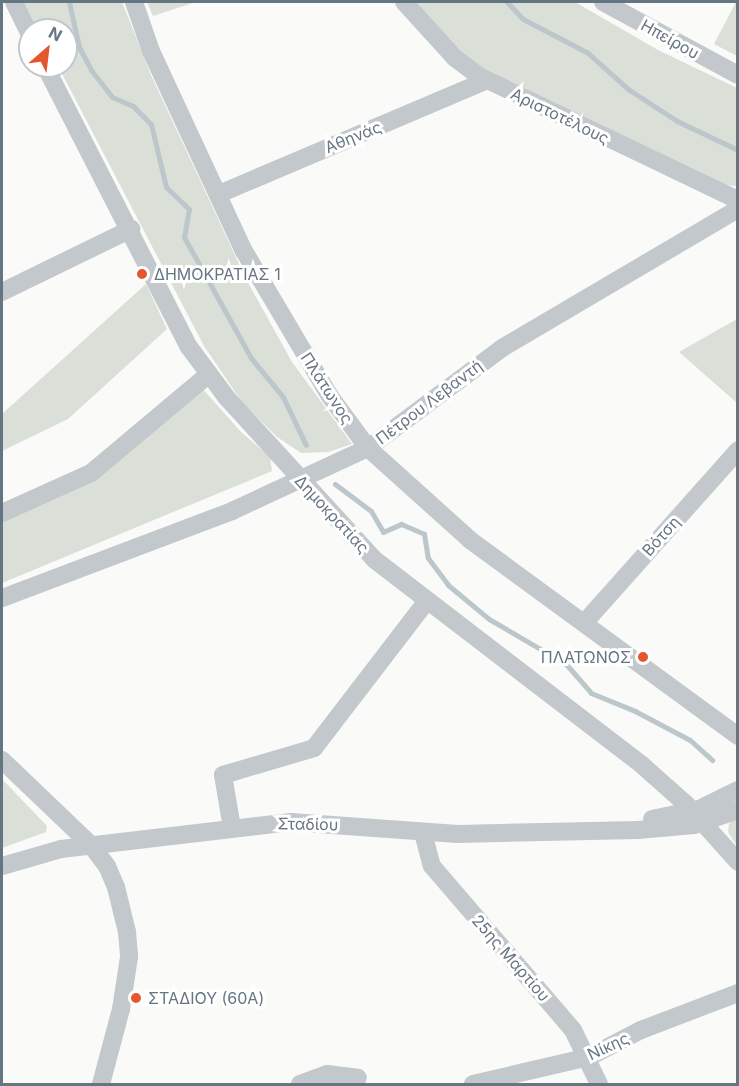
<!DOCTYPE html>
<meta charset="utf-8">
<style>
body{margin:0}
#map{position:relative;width:739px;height:1086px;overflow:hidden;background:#fafaf8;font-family:Inter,sans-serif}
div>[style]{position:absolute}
.green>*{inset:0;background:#dadfd7}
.stream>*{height:5px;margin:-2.5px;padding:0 2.5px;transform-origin:2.5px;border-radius:2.5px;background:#bbc7cb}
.minor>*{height:18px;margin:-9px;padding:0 9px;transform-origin:9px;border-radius:9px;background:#c3c8cc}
.dots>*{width:16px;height:16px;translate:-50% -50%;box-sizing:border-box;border:3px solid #fff;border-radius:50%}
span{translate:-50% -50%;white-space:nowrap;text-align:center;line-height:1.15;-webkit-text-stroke:6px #fff;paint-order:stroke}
.street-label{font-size:16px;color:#657683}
.poi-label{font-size:16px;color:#657683}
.left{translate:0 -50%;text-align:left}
.right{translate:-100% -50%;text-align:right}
.frame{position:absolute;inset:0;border:3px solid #657683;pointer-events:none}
.north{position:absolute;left:18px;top:18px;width:60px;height:60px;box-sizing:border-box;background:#fff;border:2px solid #c1c8cd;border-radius:50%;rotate:28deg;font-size:16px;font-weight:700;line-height:24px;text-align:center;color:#657683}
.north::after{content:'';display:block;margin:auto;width:21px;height:27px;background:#e4572e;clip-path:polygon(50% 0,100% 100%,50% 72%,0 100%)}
</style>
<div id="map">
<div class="green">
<i style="clip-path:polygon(24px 2px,122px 2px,151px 75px,247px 281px,292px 362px,352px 444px,328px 452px,301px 453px,277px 437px,242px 402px,204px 346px,58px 66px,66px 66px,66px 30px,38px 30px)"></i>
<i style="clip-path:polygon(147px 2px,196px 2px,153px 16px)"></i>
<i style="clip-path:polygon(414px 2px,575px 2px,658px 50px,737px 88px,737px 186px,727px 185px,483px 68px,460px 52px)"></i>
<i style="clip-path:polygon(736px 2px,738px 2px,737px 56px,714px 44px)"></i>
<i style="clip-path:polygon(146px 284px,167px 329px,68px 419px,2px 451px,2px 414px)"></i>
<i style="clip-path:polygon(737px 319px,737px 403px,679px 352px)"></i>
<i style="clip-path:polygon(201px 387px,241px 432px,270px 457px,272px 471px,2px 583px,2px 519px,99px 475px)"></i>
<i style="clip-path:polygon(2px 779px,47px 826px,46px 832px,2px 848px)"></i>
<i style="clip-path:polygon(737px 817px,737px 846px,728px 832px,729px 824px)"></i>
</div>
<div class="stream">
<i style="left:69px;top:2px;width:46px;rotate:77.5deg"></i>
<i style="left:79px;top:47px;width:26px;rotate:62deg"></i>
<i style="left:91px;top:70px;width:34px;rotate:52deg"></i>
<i style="left:112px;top:97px;width:23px;rotate:23deg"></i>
<i style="left:133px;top:106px;width:25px;rotate:45deg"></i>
<i style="left:151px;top:124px;width:65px;rotate:76.6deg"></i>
<i style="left:166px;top:187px;width:32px;rotate:44deg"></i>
<i style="left:189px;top:209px;width:28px;rotate:100deg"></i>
<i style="left:184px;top:237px;width:138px;rotate:61deg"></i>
<i style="left:251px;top:358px;width:50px;rotate:50.6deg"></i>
<i style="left:283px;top:397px;width:53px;rotate:64.4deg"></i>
<i style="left:507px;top:2px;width:23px;rotate:47deg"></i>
<i style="left:523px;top:19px;width:73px;rotate:27.6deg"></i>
<i style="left:588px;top:53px;width:54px;rotate:42deg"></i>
<i style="left:628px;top:89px;width:59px;rotate:33.1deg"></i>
<i style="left:677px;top:121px;width:68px;rotate:25.4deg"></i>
<i style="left:335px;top:484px;width:45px;rotate:36.9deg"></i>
<i style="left:371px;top:511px;width:24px;rotate:60deg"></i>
<i style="left:383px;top:532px;width:20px;rotate:-24deg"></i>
<i style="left:401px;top:524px;width:25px;rotate:23deg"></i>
<i style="left:424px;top:534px;width:24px;rotate:81deg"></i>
<i style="left:428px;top:558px;width:34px;rotate:53deg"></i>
<i style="left:448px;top:585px;width:53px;rotate:39.7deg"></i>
<i style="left:489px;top:619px;width:89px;rotate:30.3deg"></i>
<i style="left:566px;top:664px;width:38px;rotate:49deg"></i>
<i style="left:591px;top:693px;width:48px;rotate:22.2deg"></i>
<i style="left:635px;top:711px;width:62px;rotate:27.8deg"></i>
<i style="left:690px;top:740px;width:30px;rotate:42deg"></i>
</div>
<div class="minor">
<i style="left:14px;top:2px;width:37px;rotate:64deg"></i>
<i style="left:134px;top:2px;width:52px;rotate:70.9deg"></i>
<i style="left:151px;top:51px;width:221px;rotate:65.1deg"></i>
<i style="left:244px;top:251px;width:167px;rotate:59.4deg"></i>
<i style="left:329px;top:395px;width:66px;rotate:53.7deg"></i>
<i style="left:368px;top:448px;width:137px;rotate:42deg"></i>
<i style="left:470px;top:540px;width:332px;rotate:36.2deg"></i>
<i style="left:404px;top:2px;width:76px;rotate:47.7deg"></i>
<i style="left:455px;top:58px;width:30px;rotate:37deg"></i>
<i style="left:479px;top:76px;width:287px;rotate:25.6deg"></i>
<i style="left:603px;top:2px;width:153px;rotate:28.4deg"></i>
<i style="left:45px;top:66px;width:316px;rotate:62.9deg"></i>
<i style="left:189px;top:347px;width:64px;rotate:53.3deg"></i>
<i style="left:227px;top:398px;width:219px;rotate:47.6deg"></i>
<i style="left:375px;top:560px;width:337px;rotate:37.5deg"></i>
<i style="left:642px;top:765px;width:59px;rotate:41.6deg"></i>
<i style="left:686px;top:804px;width:78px;rotate:48.1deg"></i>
<i style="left:219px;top:194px;width:291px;rotate:-23deg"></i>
<i style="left:2px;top:292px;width:144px;rotate:-26deg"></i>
<i style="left:2px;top:513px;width:98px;rotate:-24.2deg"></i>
<i style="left:91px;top:473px;width:154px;rotate:-40deg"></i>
<i style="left:2px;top:598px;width:246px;rotate:-20.7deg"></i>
<i style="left:232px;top:511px;width:150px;rotate:-24.9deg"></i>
<i style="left:368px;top:448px;width:167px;rotate:-36.7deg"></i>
<i style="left:502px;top:348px;width:274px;rotate:-30.5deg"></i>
<i style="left:585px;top:622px;width:230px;rotate:-48.3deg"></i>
<i style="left:2px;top:760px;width:123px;rotate:43.7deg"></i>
<i style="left:91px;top:845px;width:26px;rotate:53deg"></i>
<i style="left:107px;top:866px;width:23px;rotate:67deg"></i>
<i style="left:116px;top:887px;width:46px;rotate:76.3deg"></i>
<i style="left:127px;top:932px;width:25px;rotate:85deg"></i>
<i style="left:129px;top:957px;width:53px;rotate:98.7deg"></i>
<i style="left:121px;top:1009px;width:78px;rotate:104.9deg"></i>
<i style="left:652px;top:819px;width:48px;rotate:-12deg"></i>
<i style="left:699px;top:809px;width:43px;rotate:-26deg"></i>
<i style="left:232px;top:828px;width:54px;rotate:-99.6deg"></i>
<i style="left:223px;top:775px;width:95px;rotate:-16.5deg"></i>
<i style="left:314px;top:748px;width:184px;rotate:-52.5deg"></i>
<i style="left:423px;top:833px;width:34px;rotate:75deg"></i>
<i style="left:432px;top:866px;width:216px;rotate:49.3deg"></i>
<i style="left:573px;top:1030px;width:60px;rotate:64.3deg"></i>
<i style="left:2px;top:866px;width:61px;rotate:-16.1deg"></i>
<i style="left:61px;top:849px;width:232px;rotate:-6.7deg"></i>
<i style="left:291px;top:822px;width:167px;rotate:4.1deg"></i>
<i style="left:458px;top:834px;width:180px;rotate:-1.3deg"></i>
<i style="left:638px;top:830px;width:56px;rotate:-5.1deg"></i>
<i style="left:694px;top:825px;width:46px;rotate:-18.8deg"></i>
<i style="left:300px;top:1084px;width:29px;rotate:-20deg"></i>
<i style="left:327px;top:1074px;width:31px;rotate:7deg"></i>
<i style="left:473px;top:1084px;width:119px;rotate:-13.1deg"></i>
<i style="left:589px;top:1057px;width:59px;rotate:-27.4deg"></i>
<i style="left:641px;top:1030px;width:104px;rotate:-20.9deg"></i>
</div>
<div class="dots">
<i style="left:142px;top:274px;background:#e4572e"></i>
<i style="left:643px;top:657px;background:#e4572e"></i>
<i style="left:136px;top:998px;background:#e4572e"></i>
</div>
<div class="street-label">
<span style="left:670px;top:39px;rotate:29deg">Ηπείρου</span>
<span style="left:560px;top:116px;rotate:26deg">Αριστοτέλους</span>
<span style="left:353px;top:137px;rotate:-22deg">Αθηνάς</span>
<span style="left:327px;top:388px;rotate:57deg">Πλάτωνος</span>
<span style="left:429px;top:402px;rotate:-37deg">Πέτρου Λεβαντή</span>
<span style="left:332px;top:514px;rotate:47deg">Δημοκρατίας</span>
<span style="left:661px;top:536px;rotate:-48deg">Βότση</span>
<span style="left:308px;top:824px;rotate:1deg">Σταδίου</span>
<span style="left:511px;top:958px;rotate:49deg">25ης Μαρτίου</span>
<span style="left:608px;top:1046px;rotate:-25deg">Νίκης</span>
</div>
<div class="poi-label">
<span class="left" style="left:154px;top:274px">ΔΗΜΟΚΡΑΤΙΑΣ 1</span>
<span class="right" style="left:631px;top:657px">ΠΛΑΤΩΝΟΣ</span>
<span class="left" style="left:148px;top:998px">ΣΤΑΔΙΟΥ (60A)</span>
</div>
<div class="frame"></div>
<div class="north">N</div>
</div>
